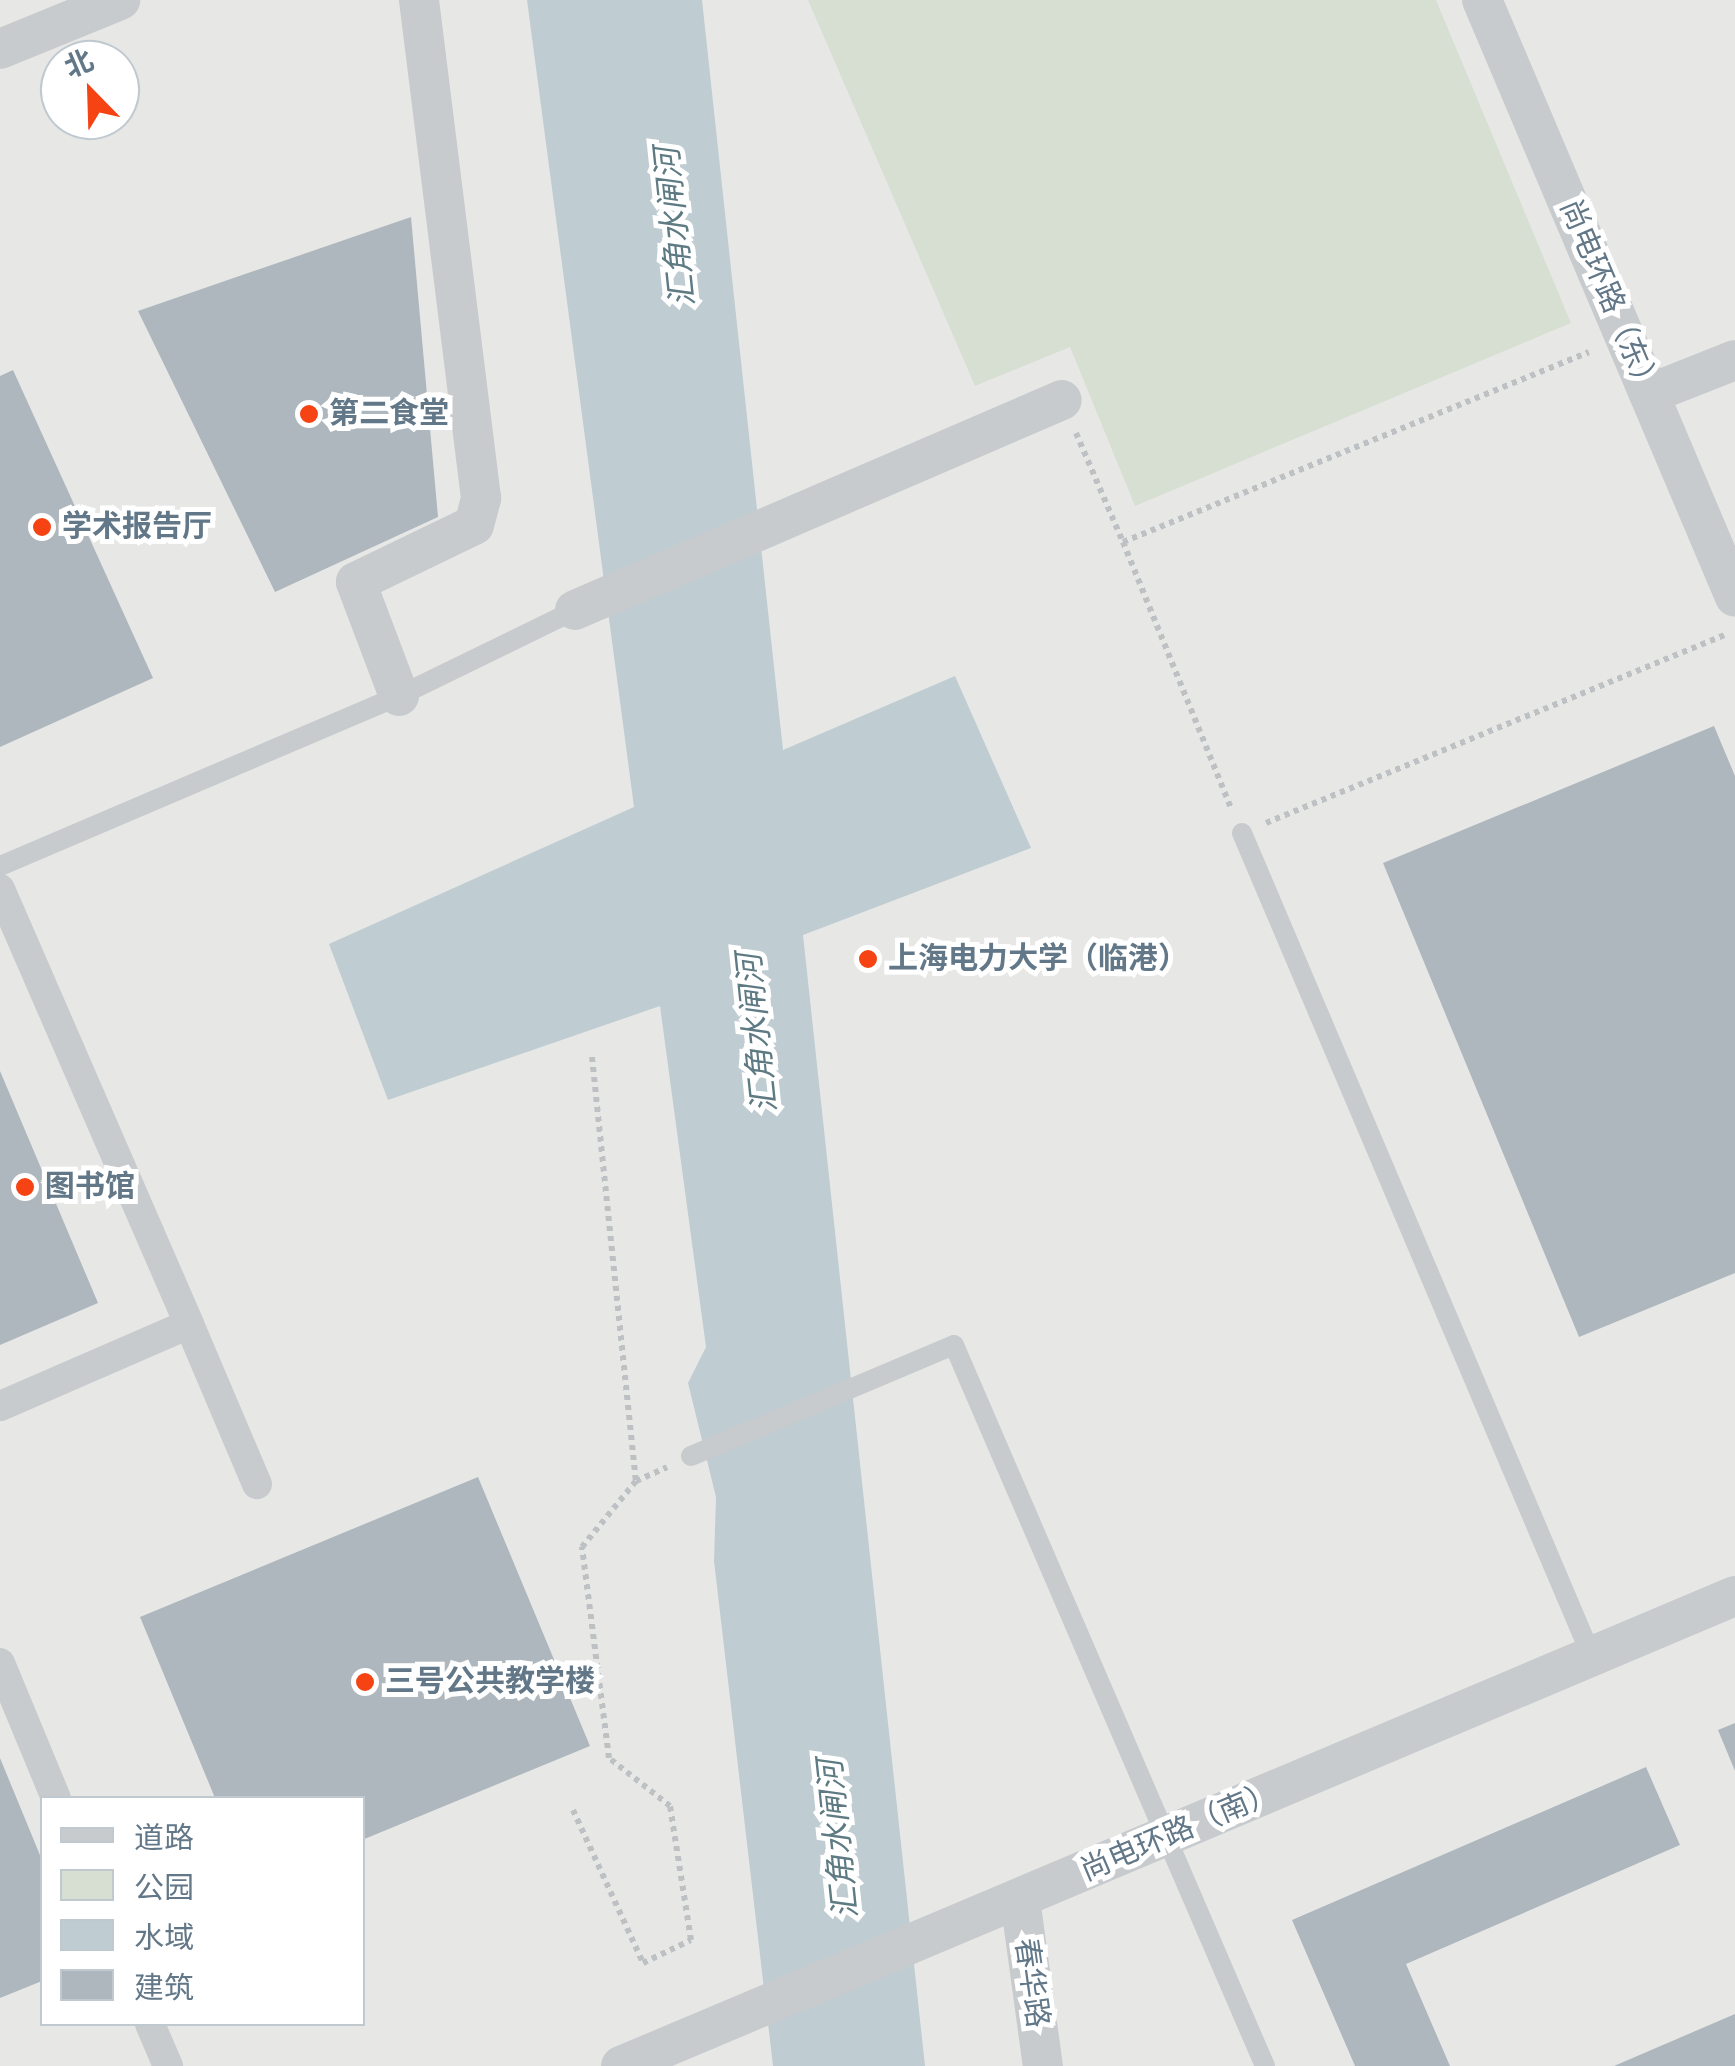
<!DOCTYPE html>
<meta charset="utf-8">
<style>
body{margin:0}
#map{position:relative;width:1735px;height:2066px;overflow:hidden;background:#f6f6f2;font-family:Signika,"Noto Sans SC",sans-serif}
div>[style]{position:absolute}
.built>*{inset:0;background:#e7e8e6}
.green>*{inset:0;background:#d7dfd3}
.water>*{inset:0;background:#bfccd1}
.building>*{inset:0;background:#aeb7bd}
.path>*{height:6px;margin-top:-3px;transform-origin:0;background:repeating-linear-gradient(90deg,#bec1c3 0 5px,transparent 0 10px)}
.service>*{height:20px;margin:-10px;padding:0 10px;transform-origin:10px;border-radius:10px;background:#c8cbce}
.pedestrian>*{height:30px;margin:-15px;padding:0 15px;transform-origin:15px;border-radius:15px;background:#c8cbce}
.minor>*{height:40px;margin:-20px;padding:0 20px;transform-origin:20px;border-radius:20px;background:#c8cbce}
.dots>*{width:28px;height:28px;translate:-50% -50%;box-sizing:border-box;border:5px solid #fff;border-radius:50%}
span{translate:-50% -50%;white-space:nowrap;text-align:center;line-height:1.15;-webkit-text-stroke:10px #fff;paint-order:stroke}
.street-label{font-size:30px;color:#627787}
.poi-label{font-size:30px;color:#627787;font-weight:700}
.left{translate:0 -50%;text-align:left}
.water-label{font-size:32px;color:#5e7a83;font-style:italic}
.legend{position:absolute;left:40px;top:1796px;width:325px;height:230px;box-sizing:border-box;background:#fff;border:2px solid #c0c9cf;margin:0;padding:12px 18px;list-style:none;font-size:30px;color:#627787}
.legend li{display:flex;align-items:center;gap:20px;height:50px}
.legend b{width:50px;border:2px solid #c0c9cf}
.north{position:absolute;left:40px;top:40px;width:100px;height:100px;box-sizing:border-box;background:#fff;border:2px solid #c0c9cf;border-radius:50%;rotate:337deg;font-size:28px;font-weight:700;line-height:40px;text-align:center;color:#627787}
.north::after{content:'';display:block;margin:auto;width:35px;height:45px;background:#f54313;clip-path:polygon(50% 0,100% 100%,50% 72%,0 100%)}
</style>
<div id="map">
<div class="built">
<i style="clip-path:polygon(evenodd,0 0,1735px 0,1735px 2066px,0 2066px,0 0,60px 60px,120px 60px,120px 120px,60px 120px,60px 60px,0 0,42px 1798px,362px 1798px,362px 2024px,42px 2024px,42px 1798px)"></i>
</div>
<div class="green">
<i style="clip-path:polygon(808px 0,1436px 0,1571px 323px,1135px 506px,1070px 347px,975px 386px)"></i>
</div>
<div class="water">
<i style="clip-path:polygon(527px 0,702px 0,783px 750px,955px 676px,1031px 848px,803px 935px,925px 2066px,773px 2066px,714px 1561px,716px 1497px,688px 1383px,706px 1347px,660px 1006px,388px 1100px,329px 944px,634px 807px)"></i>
</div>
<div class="building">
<i style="clip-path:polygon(411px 217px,438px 517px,275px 592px,138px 311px)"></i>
<i style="clip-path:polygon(13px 370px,153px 678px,0 747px,0 376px)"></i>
<i style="clip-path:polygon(1714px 726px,1735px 776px,1735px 1273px,1579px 1337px,1383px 863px)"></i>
<i style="clip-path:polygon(0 1071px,98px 1303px,0 1345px)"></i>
<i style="clip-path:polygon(478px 1477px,590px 1746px,362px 1840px,362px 1798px,215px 1798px,140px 1617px)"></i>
<i style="clip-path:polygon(1735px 1723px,1735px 1771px,1718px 1730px)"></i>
<i style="clip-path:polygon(0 1758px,42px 1860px,42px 1981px,0 1998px)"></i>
<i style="clip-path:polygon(1646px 1767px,1680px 1845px,1406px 1964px,1450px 2066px,1355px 2066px,1292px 1920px)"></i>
<i style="clip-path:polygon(1735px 2014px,1735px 2066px,1614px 2066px)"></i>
</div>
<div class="path">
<i style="left:1076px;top:433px;width:119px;rotate:66.7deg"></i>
<i style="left:1123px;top:542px;width:503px;rotate:-22.18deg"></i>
<i style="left:1123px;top:542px;width:289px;rotate:67.9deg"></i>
<i style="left:1266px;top:823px;width:497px;rotate:-22.3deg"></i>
<i style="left:592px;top:1057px;width:426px;rotate:84.1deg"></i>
<i style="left:636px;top:1481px;width:34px;rotate:-24deg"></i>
<i style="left:573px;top:1810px;width:168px;rotate:65.4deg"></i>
<i style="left:643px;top:1963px;width:53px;rotate:-25.6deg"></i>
<i style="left:691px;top:1940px;width:136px;rotate:-98.9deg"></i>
<i style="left:670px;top:1806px;width:78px;rotate:-141.8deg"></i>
<i style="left:609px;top:1758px;width:213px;rotate:-97.3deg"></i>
<i style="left:582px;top:1547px;width:85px;rotate:-50.7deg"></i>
</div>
<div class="service">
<i style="left:1242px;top:833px;width:895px;rotate:66.99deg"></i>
<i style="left:0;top:866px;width:434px;rotate:-23.1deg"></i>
<i style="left:399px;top:696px;width:196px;rotate:-26deg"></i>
<i style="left:691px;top:1456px;width:285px;rotate:-22.9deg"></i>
<i style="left:954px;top:1345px;width:785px;rotate:66.67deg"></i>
</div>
<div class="pedestrian">
<i style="left:0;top:889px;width:474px;rotate:66.5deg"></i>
<i style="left:189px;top:1324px;width:206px;rotate:156.5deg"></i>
<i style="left:189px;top:1324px;width:174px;rotate:67deg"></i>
<i style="left:0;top:1663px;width:146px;rotate:67.5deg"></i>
<i style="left:150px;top:2024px;width:46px;rotate:66.8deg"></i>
</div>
<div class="minor">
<i style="left:1482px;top:0;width:648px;rotate:67.03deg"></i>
<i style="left:0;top:49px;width:130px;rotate:-22.2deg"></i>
<i style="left:1649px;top:394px;width:92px;rotate:-21.6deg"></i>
<i style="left:575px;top:610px;width:530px;rotate:-23.33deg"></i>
<i style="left:399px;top:696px;width:122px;rotate:-110.7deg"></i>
<i style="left:356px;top:582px;width:131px;rotate:-25.8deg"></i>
<i style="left:474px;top:525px;width:28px;rotate:-75deg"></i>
<i style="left:481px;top:498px;width:502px;rotate:-97.1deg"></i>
<i style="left:1020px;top:1899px;width:169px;rotate:82.2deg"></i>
<i style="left:621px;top:2066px;width:1209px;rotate:-22.88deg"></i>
</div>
<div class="dots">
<i style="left:309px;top:414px;background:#f54313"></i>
<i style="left:42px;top:527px;background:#f54313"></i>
<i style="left:868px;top:959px;background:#f54313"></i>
<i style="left:25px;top:1187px;background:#f54313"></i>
<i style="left:365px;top:1682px;background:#f54313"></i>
</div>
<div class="street-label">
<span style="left:1609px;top:298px;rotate:67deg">尚电环路（东）</span>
<span style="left:1179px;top:1832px;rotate:-23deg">尚电环路（南）</span>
<span style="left:1031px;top:1983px;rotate:82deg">春华路</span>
</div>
<div class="poi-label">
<span class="left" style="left:329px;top:414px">第二食堂</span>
<span class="left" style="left:62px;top:527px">学术报告厅</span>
<span class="left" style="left:888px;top:959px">上海电力大学（临港）</span>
<span class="left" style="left:45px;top:1187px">图书馆</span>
<span class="left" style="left:385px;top:1682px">三号公共教学楼</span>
</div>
<div class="water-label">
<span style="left:676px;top:227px;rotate:-96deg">汇角水闸河</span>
<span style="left:758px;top:1033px;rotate:-96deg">汇角水闸河</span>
<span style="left:839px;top:1839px;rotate:-96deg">汇角水闸河</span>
</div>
<ul class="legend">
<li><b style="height:12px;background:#c8cbce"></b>道路</li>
<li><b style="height:28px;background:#d7dfd3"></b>公园</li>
<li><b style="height:28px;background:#bfccd1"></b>水域</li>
<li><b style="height:28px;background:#aeb7bd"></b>建筑</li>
</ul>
<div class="north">北</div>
</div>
